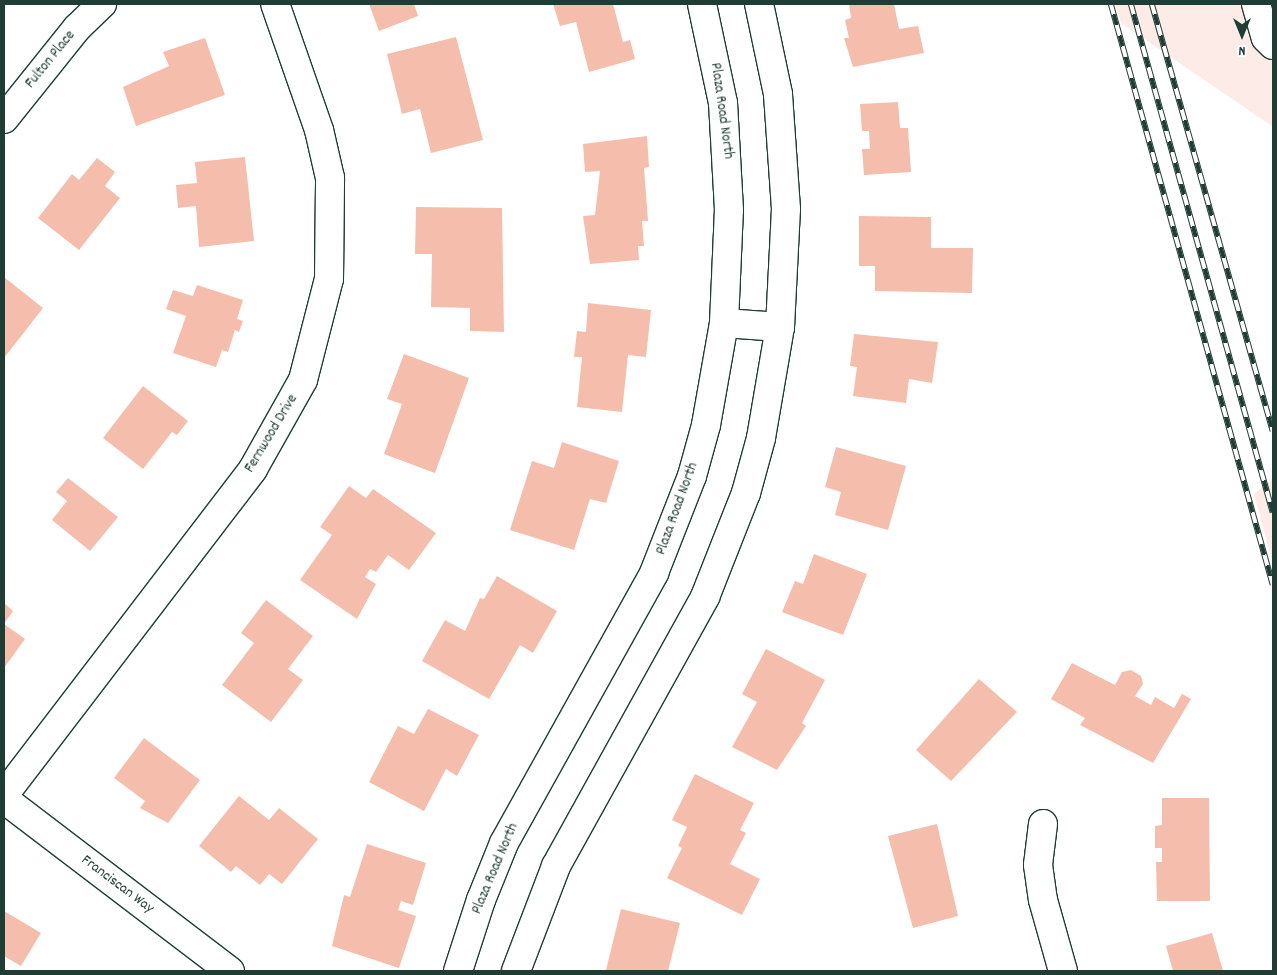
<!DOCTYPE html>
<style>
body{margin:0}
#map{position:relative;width:1277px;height:975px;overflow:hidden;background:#fff;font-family:Dekko,sans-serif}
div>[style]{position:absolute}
.built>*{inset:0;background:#fcebe6}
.building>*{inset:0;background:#f5bdac}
.roads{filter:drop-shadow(1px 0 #1f3d34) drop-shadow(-1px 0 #1f3d34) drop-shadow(0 1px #1f3d34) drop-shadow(0 -1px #1f3d34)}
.minor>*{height:28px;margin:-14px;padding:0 14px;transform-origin:14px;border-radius:14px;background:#fff}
.rail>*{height:5.5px;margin-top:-2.75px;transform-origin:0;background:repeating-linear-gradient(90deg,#fff 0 11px,#1f3d34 0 22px);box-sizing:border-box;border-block:1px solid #1f3d34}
span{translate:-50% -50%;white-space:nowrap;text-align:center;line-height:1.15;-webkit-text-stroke:4.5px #fff;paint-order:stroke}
.street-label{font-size:15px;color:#1f3d34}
.frame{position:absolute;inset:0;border:5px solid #1f3d34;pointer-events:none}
.north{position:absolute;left:1217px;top:10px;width:50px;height:50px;-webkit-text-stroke:4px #fff;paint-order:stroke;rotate:180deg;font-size:14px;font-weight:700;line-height:20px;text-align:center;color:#1f3d34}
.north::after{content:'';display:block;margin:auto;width:18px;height:22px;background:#1f3d34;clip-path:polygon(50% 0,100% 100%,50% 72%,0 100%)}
</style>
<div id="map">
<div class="built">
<i style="clip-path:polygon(1115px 4px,1273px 4px,1273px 127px,1121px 23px)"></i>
<i style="clip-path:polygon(1273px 478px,1273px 564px,1254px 494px)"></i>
</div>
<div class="building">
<i style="clip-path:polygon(369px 4px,414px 4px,418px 16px,379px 31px)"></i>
<i style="clip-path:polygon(553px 4px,613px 4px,623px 42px,630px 40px,635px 59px,589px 72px,576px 22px,560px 26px)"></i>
<i style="clip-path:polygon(849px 4px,894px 4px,899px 29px,918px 26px,924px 53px,853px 67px,844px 38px,849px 38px,845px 20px,851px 18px)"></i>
<i style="clip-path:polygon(456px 37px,483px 140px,431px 153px,420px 109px,402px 114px,387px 54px)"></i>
<i style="clip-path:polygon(205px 38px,225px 95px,136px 126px,123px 87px,169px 66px,163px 52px)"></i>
<i style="clip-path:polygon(898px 102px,900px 128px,908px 128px,911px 172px,864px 175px,862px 149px,870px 149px,869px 131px,862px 131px,860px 104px)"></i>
<i style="clip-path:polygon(647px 136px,649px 167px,644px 168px,648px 221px,642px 221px,644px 246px,638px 246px,639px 260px,590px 264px,583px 216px,595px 215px,600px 171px,585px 172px,583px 144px)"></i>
<i style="clip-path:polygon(245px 157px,254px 241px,199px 247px,196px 206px,178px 208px,176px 185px,197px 183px,195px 162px)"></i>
<i style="clip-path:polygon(97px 158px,115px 172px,105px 186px,120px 198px,79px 250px,38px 218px,72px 174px,79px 180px)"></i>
<i style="clip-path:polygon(416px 207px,502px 208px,504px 332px,470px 331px,470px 308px,431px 307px,432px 254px,415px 254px)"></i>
<i style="clip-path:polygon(859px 216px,931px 217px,931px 248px,973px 248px,972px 293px,875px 291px,875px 266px,859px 266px)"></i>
<i style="clip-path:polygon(4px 277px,43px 308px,4px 358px)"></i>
<i style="clip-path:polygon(197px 285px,243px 300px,237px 319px,243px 321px,239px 332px,235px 330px,228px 352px,222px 350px,216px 367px,173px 353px,186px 316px,166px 309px,173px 290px,193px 296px)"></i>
<i style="clip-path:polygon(588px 303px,651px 310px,646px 357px,628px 355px,622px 412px,577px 407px,582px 357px,574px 357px,577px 331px,586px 332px)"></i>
<i style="clip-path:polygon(854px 334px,938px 342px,932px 383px,909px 379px,906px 403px,853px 396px,857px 367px,850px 366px)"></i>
<i style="clip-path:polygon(404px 354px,469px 378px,435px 473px,384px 454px,402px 404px,387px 399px)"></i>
<i style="clip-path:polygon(143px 386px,188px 421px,177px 435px,172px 432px,143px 469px,103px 438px)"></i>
<i style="clip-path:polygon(562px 442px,619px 461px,606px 503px,590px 499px,574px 550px,510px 530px,532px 461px,554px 468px)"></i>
<i style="clip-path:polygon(836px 447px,906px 466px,888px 530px,835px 515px,841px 492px,825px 487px)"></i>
<i style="clip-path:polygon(68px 478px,118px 517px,90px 551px,52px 520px,67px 501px,56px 492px)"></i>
<i style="clip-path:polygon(349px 486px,366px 498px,373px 489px,436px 533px,409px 570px,388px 555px,376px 572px,370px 569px,365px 577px,376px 584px,357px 619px,300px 580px,332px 535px,320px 527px)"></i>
<i style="clip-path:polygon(814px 554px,867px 574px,843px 635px,782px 612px,795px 581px,803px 584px)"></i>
<i style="clip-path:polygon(497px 576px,557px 611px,533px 653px,520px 645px,489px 699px,422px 661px,445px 620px,465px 631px,480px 598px,484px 599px)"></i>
<i style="clip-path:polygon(266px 600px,313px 636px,288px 669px,303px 680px,271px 722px,222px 685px,254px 643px,241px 633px)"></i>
<i style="clip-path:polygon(4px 603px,13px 611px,4px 624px)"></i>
<i style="clip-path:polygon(4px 624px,25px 639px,4px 668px)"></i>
<i style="clip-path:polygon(766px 649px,825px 680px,802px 723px,806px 726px,777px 770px,732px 747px,757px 702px,742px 694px)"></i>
<i style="clip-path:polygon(1072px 663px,1115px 685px,1122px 672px,1131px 670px,1141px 676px,1143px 684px,1135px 696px,1151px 705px,1155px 697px,1174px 708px,1182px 694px,1191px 699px,1153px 763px,1080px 725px,1085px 718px,1051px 699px)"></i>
<i style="clip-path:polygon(979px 679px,1017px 712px,951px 781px,916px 750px)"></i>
<i style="clip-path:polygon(428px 709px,479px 735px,457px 776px,446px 769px,424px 811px,369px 782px,398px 726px,414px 734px)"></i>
<i style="clip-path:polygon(144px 738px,200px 780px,168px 823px,140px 808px,145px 801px,114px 778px)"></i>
<i style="clip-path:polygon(695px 774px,754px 803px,740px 830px,746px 833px,730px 864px,760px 879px,742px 915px,667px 878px,682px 848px,678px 846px,687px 827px,672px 820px)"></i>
<i style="clip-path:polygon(239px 796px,269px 820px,279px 808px,318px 839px,282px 884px,269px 874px,260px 885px,236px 866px,231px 872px,199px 846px)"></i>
<i style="clip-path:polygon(1162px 798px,1209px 798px,1210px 901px,1157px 901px,1156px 862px,1162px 862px,1162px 848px,1155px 848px,1155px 826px,1162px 825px)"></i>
<i style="clip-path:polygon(937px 824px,958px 916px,913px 928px,888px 836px)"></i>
<i style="clip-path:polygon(367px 844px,426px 863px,413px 905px,401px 901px,398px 910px,416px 916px,399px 968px,332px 946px,344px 895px,350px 897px)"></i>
<i style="clip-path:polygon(621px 909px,680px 923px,668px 971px,606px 970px)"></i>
<i style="clip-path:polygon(4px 911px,41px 933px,21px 966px,4px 956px)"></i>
<i style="clip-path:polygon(1212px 933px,1223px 971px,1173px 971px,1166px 946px)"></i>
</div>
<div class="roads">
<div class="minor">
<i style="left:1256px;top:4px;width:35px;rotate:74deg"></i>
<i style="left:1266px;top:38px;width:10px;rotate:45deg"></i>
<i style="left:4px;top:119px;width:117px;rotate:-51.3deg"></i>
<i style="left:77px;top:28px;width:35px;rotate:-44deg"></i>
<i style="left:724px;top:323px;width:56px;rotate:4.1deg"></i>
<i style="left:4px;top:795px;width:410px;rotate:-52.6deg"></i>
<i style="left:253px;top:469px;width:102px;rotate:-60.7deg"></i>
<i style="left:303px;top:380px;width:104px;rotate:-75.6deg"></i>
<i style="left:329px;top:279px;width:101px;rotate:-89.4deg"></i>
<i style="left:330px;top:178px;width:49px;rotate:-102.9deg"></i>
<i style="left:319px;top:130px;width:133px;rotate:-109.2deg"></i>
<i style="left:4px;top:799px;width:284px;rotate:37.3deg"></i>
<i style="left:1043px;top:824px;width:41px;rotate:97deg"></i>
<i style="left:1038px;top:865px;width:35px;rotate:82deg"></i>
<i style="left:1043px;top:900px;width:74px;rotate:74.3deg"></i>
<i style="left:458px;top:971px;width:75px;rotate:-72.1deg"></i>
<i style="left:481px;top:900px;width:61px;rotate:-68deg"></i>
<i style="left:504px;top:843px;width:309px;rotate:-60.9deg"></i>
<i style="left:654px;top:573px;width:104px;rotate:-68.6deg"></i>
<i style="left:692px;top:476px;width:53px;rotate:-74.6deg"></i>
<i style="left:706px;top:425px;width:104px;rotate:-80deg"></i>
<i style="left:724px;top:323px;width:113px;rotate:-87.5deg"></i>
<i style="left:729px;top:210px;width:107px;rotate:-93.2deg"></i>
<i style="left:723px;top:103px;width:101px;rotate:-102deg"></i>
<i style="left:516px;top:971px;width:112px;rotate:-69.1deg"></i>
<i style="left:556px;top:866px;width:308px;rotate:-61deg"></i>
<i style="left:705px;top:597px;width:112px;rotate:-68.5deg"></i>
<i style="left:746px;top:493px;width:57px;rotate:-74.7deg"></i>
<i style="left:761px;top:438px;width:113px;rotate:-80.3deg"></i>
<i style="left:780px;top:327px;width:118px;rotate:-87.1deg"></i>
<i style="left:786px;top:209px;width:115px;rotate:-94deg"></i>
<i style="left:778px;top:94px;width:92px;rotate:-101.9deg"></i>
</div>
</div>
<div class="rail">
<i style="left:1111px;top:4px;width:603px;rotate:74.42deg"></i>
<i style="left:1131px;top:4px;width:528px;rotate:74.41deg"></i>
<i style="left:1152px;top:4px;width:444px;rotate:74.2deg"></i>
</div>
<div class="street-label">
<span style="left:51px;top:60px;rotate:-51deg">Fulton Place</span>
<span style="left:721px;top:111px;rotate:82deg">Plaza Road North</span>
<span style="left:272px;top:434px;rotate:-59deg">Fernwood Drive</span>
<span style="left:678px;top:509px;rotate:-70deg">Plaza Road North</span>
<span style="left:496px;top:869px;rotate:-67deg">Plaza Road North</span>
<span style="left:117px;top:885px;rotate:37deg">Franciscan Way</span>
</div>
<div class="frame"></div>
<div class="north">N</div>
</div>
